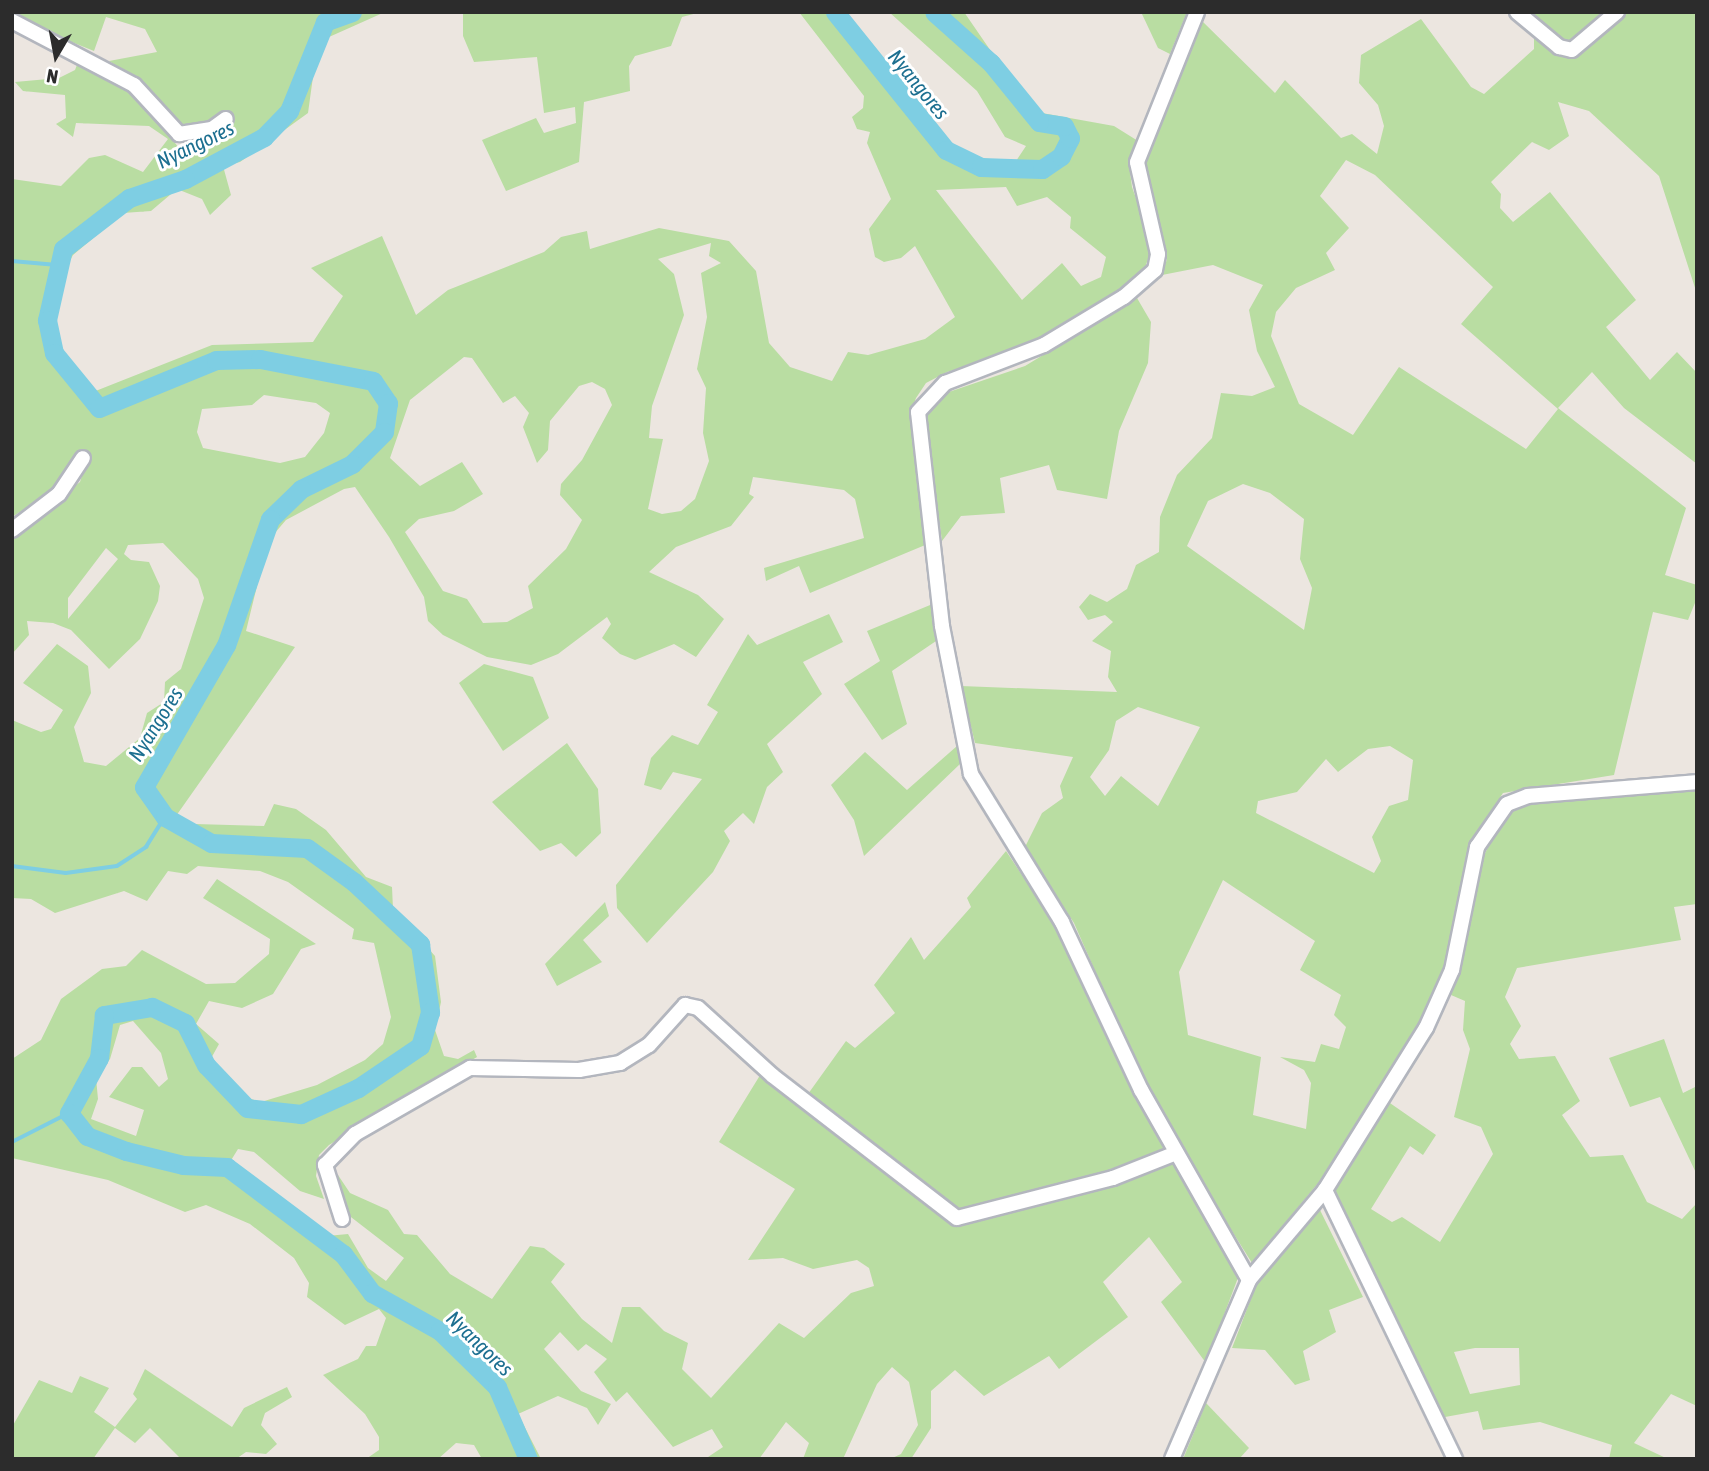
<!DOCTYPE html>
<style>
body{margin:0}
#map{position:relative;width:1709px;height:1471px;overflow:hidden;background:#ece6e0;font-family:"Asap Condensed",sans-serif}
div>[style]{position:absolute}
.green>*{inset:0;background:#b9dda2}
.stream>*{height:3.5px;margin:-1.75px;padding:0 1.75px;transform-origin:1.75px;border-radius:1.75px;background:#7ecee3}
.river>*{height:19px;margin:-9.5px;padding:0 9.5px;transform-origin:9.5px;border-radius:9.5px;background:#7ecee3}
.roads{filter:drop-shadow(2px 0 #b3b6be) drop-shadow(-2px 0 #b3b6be) drop-shadow(0 2px #b3b6be) drop-shadow(0 -2px #b3b6be)}
.minor>*{height:14px;margin:-7px;padding:0 7px;transform-origin:7px;border-radius:7px;background:#fff}
span{translate:-50% -50%;white-space:nowrap;text-align:center;line-height:1.15;-webkit-text-stroke:6px #fff;paint-order:stroke}
.water-label{font-size:21px;color:#1c6f90;font-style:italic}
.frame{position:absolute;inset:0;border:14px solid #2c2c2c;pointer-events:none}
.north{position:absolute;left:21px;top:21px;width:70px;height:70px;-webkit-text-stroke:5px #fff;paint-order:stroke;rotate:190deg;font-size:19px;font-weight:700;line-height:28px;text-align:center;color:#2c2c2c}
.north::after{content:'';display:block;margin:auto;width:24px;height:32px;background:#2c2c2c;clip-path:polygon(50% 0,100% 100%,50% 72%,0 100%)}
</style>
<div id="map">
<div class="green">
<i style="clip-path:polygon(evenodd,12px 12px,385px 12px,329px 37px,316px 55px,308px 113px,240px 162px,223px 166px,231px 195px,210px 215px,202px 199px,177px 189px,151px 211px,123px 213px,73px 255px,58px 283px,53px 321px,60px 353px,93px 392px,212px 345px,313px 342px,343px 296px,311px 268px,382px 236px,416px 315px,448px 290px,544px 252px,561px 237px,587px 231px,590px 249px,659px 228px,729px 241px,756px 271px,769px 343px,790px 367px,832px 381px,848px 352px,868px 355px,925px 339px,955px 317px,915px 246px,901px 258px,884px 262px,875px 257px,869px 229px,891px 199px,867px 143px,870px 132px,857px 129px,852px 117px,863px 108px,864px 96px,799px 12px,842px 12px,944px 141px,977px 158px,1016px 161px,1026px 146px,1005px 137px,977px 91px,889px 12px,964px 12px,1019px 92px,1042px 113px,1114px 126px,1138px 141px,1129px 164px,1132px 187px,1153px 246px,1141px 278px,1029px 348px,947px 372px,926px 383px,916px 398px,910px 415px,930px 543px,810px 593px,799px 566px,766px 581px,764px 568px,864px 538px,855px 499px,844px 490px,753px 477px,749px 494px,754px 497px,731px 526px,676px 547px,649px 572px,698px 595px,724px 619px,696px 657px,674px 644px,635px 660px,620px 654px,602px 638px,611px 624px,607px 617px,558px 654px,531px 665px,487px 657px,443px 635px,428px 621px,424px 597px,389px 537px,355px 487px,344px 489px,286px 520px,268px 541px,246px 631px,295px 647px,176px 816px,195px 824px,264px 826px,274px 804px,296px 809px,326px 830px,366px 877px,392px 887px,393px 909px,435px 956px,441px 1002px,435px 1030px,444px 1056px,458px 1059px,474px 1050px,477px 1057px,329px 1145px,319px 1155px,316px 1176px,324px 1199px,300px 1191px,254px 1152px,238px 1149px,230px 1162px,327px 1236px,348px 1234px,368px 1268px,386px 1281px,404px 1258px,347px 1214px,331px 1178px,338px 1175px,350px 1193px,388px 1210px,404px 1234px,417px 1235px,450px 1274px,492px 1299px,530px 1246px,544px 1248px,565px 1264px,551px 1282px,582px 1319px,612px 1343px,622px 1307px,640px 1307px,664px 1331px,688px 1343px,682px 1369px,711px 1398px,779px 1323px,804px 1338px,851px 1293px,874px 1286px,869px 1268px,857px 1260px,813px 1269px,783px 1258px,748px 1260px,795px 1189px,719px 1142px,762px 1072px,954px 1226px,1118px 1182px,1175px 1159px,1239px 1275px,1206px 1363px,1161px 1302px,1182px 1282px,1149px 1237px,1103px 1282px,1128px 1317px,1059px 1369px,1049px 1356px,984px 1396px,955px 1370px,931px 1391px,931px 1428px,911px 1459px,890px 1459px,901px 1454px,918px 1425px,909px 1382px,892px 1367px,877px 1384px,843px 1459px,803px 1459px,809px 1443px,786px 1422px,759px 1459px,705px 1459px,723px 1447px,712px 1429px,673px 1447px,627px 1392px,616px 1402px,594px 1372px,607px 1359px,586px 1344px,578px 1351px,560px 1332px,544px 1349px,581px 1391px,611px 1404px,598px 1425px,587px 1408px,558px 1396px,518px 1414px,541px 1459px,482px 1459px,474px 1445px,456px 1443px,438px 1459px,366px 1459px,379px 1450px,379px 1437px,365px 1414px,323px 1375px,358px 1359px,366px 1346px,376px 1346px,386px 1318px,379px 1309px,345px 1325px,307px 1297px,309px 1283px,294px 1258px,250px 1224px,206px 1205px,185px 1212px,108px 1180px,12px 1158px,12px 1059px,41px 1040px,61px 999px,102px 969px,126px 966px,142px 950px,206px 984px,235px 983px,269px 954px,270px 939px,203px 898px,217px 879px,316px 944px,301px 949px,273px 994px,242px 1008px,209px 1001px,196px 1024px,219px 1044px,209px 1062px,242px 1096px,261px 1102px,317px 1085px,365px 1060px,383px 1044px,391px 1017px,374px 943px,352px 939px,354px 929px,288px 882px,260px 871px,198px 866px,187px 874px,168px 871px,147px 901px,124px 891px,55px 913px,31px 899px,12px 898px,12px 720px,41px 732px,51px 729px,63px 710px,23px 683px,57px 644px,88px 666px,91px 693px,74px 727px,84px 762px,106px 766px,140px 738px,147px 713px,164px 702px,165px 682px,181px 669px,204px 598px,198px 579px,163px 543px,128px 545px,124px 554px,131px 560px,149px 562px,160px 586px,158px 601px,140px 639px,109px 669px,71px 630px,53px 623px,27px 621px,29px 635px,12px 654px,12px 536px,80px 482px,88px 456px,81px 449px,63px 484px,12px 517px,12px 179px,61px 186px,89px 158px,105px 155px,143px 172px,168px 139px,149px 126px,76px 123px,73px 137px,56px 124px,66px 118px,65px 95px,23px 91px,15px 82px,59px 78px,75px 70px,80px 57px,136px 89px,178px 147px,218px 132px,209px 123px,178px 126px,144px 83px,109px 61px,157px 52px,145px 29px,106px 17px,94px 51px,12px 18px,12px 12px,1006px 187px,1017px 206px,1047px 197px,1071px 217px,1070px 228px,1106px 257px,1101px 277px,1081px 286px,1062px 263px,1022px 300px,936px 190px,1006px 187px,12px 12px,711px 243px,709px 256px,721px 263px,701px 273px,707px 317px,697px 369px,706px 388px,703px 433px,709px 461px,695px 499px,681px 511px,662px 514px,648px 509px,663px 439px,649px 438px,652px 406px,684px 315px,674px 274px,658px 259px,711px 243px,12px 12px,464px 357px,472px 358px,503px 403px,515px 396px,529px 413px,523px 427px,537px 463px,548px 450px,550px 421px,579px 386px,592px 382px,605px 389px,612px 405px,582px 460px,561px 484px,560px 495px,582px 520px,566px 549px,528px 586px,533px 608px,507px 622px,483px 623px,467px 599px,443px 591px,405px 532px,419px 519px,454px 511px,483px 494px,462px 462px,420px 486px,390px 458px,410px 400px,464px 357px,12px 12px,264px 395px,316px 403px,330px 413px,324px 433px,305px 457px,280px 463px,203px 448px,197px 432px,202px 409px,252px 405px,264px 395px,12px 12px,106px 548px,118px 559px,68px 619px,68px 598px,106px 548px,12px 12px,133px 1021px,161px 1053px,168px 1079px,159px 1087px,142px 1067px,132px 1067px,109px 1097px,144px 1110px,136px 1136px,91px 1119px,98px 1099px,96px 1078px,110px 1059px,120px 1025px,133px 1021px)"></i>
<i style="clip-path:polygon(463px 12px,701px 12px,682px 17px,671px 46px,635px 56px,629px 66px,630px 91px,584px 102px,579px 162px,506px 191px,482px 140px,536px 118px,544px 133px,576px 123px,575px 107px,544px 113px,537px 57px,474px 62px,463px 36px)"></i>
<i style="clip-path:polygon(1141px 12px,1187px 12px,1170px 54px,1158px 48px)"></i>
<i style="clip-path:polygon(1521px 12px,1609px 12px,1572px 45px,1560px 44px)"></i>
<i style="clip-path:polygon(evenodd,1627px 12px,1697px 12px,1697px 294px,1659px 176px,1589px 111px,1558px 102px,1569px 136px,1549px 150px,1532px 142px,1491px 182px,1501px 194px,1500px 208px,1513px 222px,1550px 192px,1636px 300px,1606px 327px,1650px 380px,1677px 352px,1697px 373px,1697px 464px,1624px 408px,1592px 372px,1558px 408px,1686px 508px,1665px 575px,1697px 585px,1697px 598px,1688px 620px,1653px 612px,1614px 775px,1503px 793px,1471px 841px,1449px 953px,1429px 1008px,1319px 1182px,1252px 1263px,1156px 1110px,1074px 923px,1025px 847px,1042px 813px,1063px 798px,1060px 786px,1073px 757px,975px 743px,961px 686px,1117px 692px,1108px 677px,1111px 651px,1092px 641px,1113px 622px,1105px 615px,1088px 620px,1079px 607px,1090px 594px,1107px 602px,1127px 589px,1136px 565px,1159px 552px,1160px 517px,1177px 475px,1212px 438px,1221px 393px,1252px 396px,1275px 387px,1257px 351px,1249px 310px,1263px 285px,1213px 265px,1162px 275px,1167px 259px,1144px 173px,1147px 151px,1176px 89px,1188px 34px,1200px 19px,1275px 93px,1285px 80px,1341px 138px,1352px 134px,1377px 154px,1384px 126px,1378px 105px,1359px 83px,1361px 55px,1421px 19px,1471px 87px,1484px 94px,1534px 49px,1534px 34px,1566px 58px,1582px 53px,1627px 12px,1346px 160px,1375px 175px,1493px 287px,1461px 324px,1558px 409px,1526px 449px,1399px 367px,1353px 435px,1299px 404px,1271px 336px,1276px 312px,1296px 288px,1335px 270px,1326px 253px,1349px 228px,1320px 196px,1346px 160px,1627px 12px,1243px 484px,1270px 493px,1304px 519px,1300px 559px,1312px 588px,1304px 630px,1187px 546px,1208px 501px,1243px 484px,1627px 12px,1138px 707px,1200px 727px,1158px 806px,1121px 776px,1105px 796px,1090px 777px,1109px 750px,1116px 721px,1138px 707px,1627px 12px,1390px 746px,1413px 760px,1408px 800px,1389px 806px,1372px 837px,1381px 861px,1374px 873px,1256px 813px,1258px 801px,1297px 792px,1326px 759px,1338px 772px,1368px 749px,1390px 746px,1627px 12px,1223px 880px,1315px 941px,1300px 970px,1341px 995px,1334px 1015px,1346px 1027px,1339px 1049px,1321px 1044px,1315px 1062px,1280px 1057px,1304px 1070px,1311px 1083px,1306px 1129px,1253px 1115px,1261px 1057px,1188px 1035px,1179px 972px,1223px 880px)"></i>
<i style="clip-path:polygon(1137px 298px,1151px 322px,1148px 363px,1119px 431px,1107px 499px,1057px 490px,1049px 465px,1000px 478px,1005px 513px,961px 516px,942px 541px,926px 425px,926px 410px,937px 396px,1025px 366px)"></i>
<i style="clip-path:polygon(935px 603px,936px 641px,892px 671px,907px 724px,882px 740px,844px 684px,880px 661px,867px 631px)"></i>
<i style="clip-path:polygon(829px 614px,843px 642px,803px 662px,822px 694px,767px 744px,783px 772px,767px 787px,754px 824px,743px 813px,724px 831px,730px 841px,713px 872px,647px 943px,617px 908px,616px 885px,702px 779px,673px 772px,661px 790px,644px 785px,651px 758px,672px 735px,698px 745px,718px 712px,707px 705px,748px 634px,757px 645px)"></i>
<i style="clip-path:polygon(484px 664px,533px 677px,549px 718px,503px 751px,459px 683px)"></i>
<i style="clip-path:polygon(567px 743px,598px 789px,601px 833px,576px 857px,561px 843px,540px 851px,492px 802px)"></i>
<i style="clip-path:polygon(957px 746px,960px 764px,864px 856px,854px 820px,831px 785px,865px 752px,907px 790px)"></i>
<i style="clip-path:polygon(evenodd,1696px 788px,1697px 904px,1674px 907px,1681px 940px,1517px 968px,1505px 997px,1521px 1026px,1510px 1044px,1519px 1059px,1555px 1056px,1561px 1067px,1580px 1101px,1562px 1115px,1590px 1157px,1623px 1155px,1647px 1202px,1682px 1219px,1697px 1203px,1697px 1406px,1671px 1394px,1634px 1443px,1668px 1459px,1609px 1459px,1612px 1445px,1540px 1422px,1483px 1430px,1478px 1411px,1445px 1417px,1329px 1189px,1387px 1101px,1436px 1135px,1423px 1155px,1410px 1146px,1371px 1209px,1392px 1222px,1402px 1217px,1440px 1242px,1493px 1154px,1481px 1127px,1454px 1117px,1470px 1049px,1463px 1030px,1465px 1001px,1451px 995px,1477px 869px,1507px 810px,1523px 801px,1696px 788px,1475px 1348px,1519px 1348px,1520px 1385px,1470px 1394px,1454px 1352px,1475px 1348px)"></i>
<i style="clip-path:polygon(1006px 851px,1078px 959px,1164px 1150px,1114px 1173px,956px 1212px,808px 1094px,846px 1041px,855px 1048px,895px 1013px,874px 985px,911px 937px,924px 960px,971px 907px,967px 898px)"></i>
<i style="clip-path:polygon(605px 902px,609px 916px,583px 940px,602px 962px,557px 986px,545px 964px)"></i>
<i style="clip-path:polygon(1664px 1039px,1683px 1093px,1697px 1086px,1697px 1175px,1660px 1097px,1630px 1107px,1609px 1058px)"></i>
<i style="clip-path:polygon(1319px 1208px,1363px 1297px,1329px 1310px,1336px 1332px,1303px 1351px,1310px 1380px,1295px 1385px,1265px 1350px,1232px 1348px,1257px 1283px)"></i>
<i style="clip-path:polygon(145px 1369px,232px 1427px,244px 1408px,287px 1387px,292px 1397px,265px 1413px,261px 1425px,277px 1444px,266px 1454px,246px 1452px,236px 1459px,181px 1459px,150px 1428px,135px 1443px,115px 1428px,93px 1459px,12px 1459px,12px 1427px,39px 1380px,72px 1393px,80px 1376px,109px 1388px,94px 1412px,115px 1427px,137px 1399px,133px 1394px)"></i>
<i style="clip-path:polygon(1206px 1403px,1249px 1448px,1239px 1459px,1183px 1459px)"></i>
</div>
<div class="stream">
<i style="left:12px;top:261px;width:45px;rotate:5.1deg"></i>
<i style="left:12px;top:866px;width:54px;rotate:7.4deg"></i>
<i style="left:66px;top:873px;width:51px;rotate:-7.8deg"></i>
<i style="left:117px;top:866px;width:35px;rotate:-33deg"></i>
<i style="left:146px;top:847px;width:36px;rotate:-58deg"></i>
<i style="left:12px;top:1142px;width:64px;rotate:-27deg"></i>
</div>
<div class="river">
<i style="left:352px;top:12px;width:29px;rotate:160deg"></i>
<i style="left:325px;top:22px;width:96px;rotate:112deg"></i>
<i style="left:289px;top:111px;width:36px;rotate:134deg"></i>
<i style="left:264px;top:137px;width:89px;rotate:152deg"></i>
<i style="left:185px;top:179px;width:59px;rotate:161.3deg"></i>
<i style="left:129px;top:198px;width:83px;rotate:142.3deg"></i>
<i style="left:63px;top:249px;width:73px;rotate:102.7deg"></i>
<i style="left:47px;top:320px;width:34px;rotate:78deg"></i>
<i style="left:54px;top:353px;width:71px;rotate:50.7deg"></i>
<i style="left:99px;top:408px;width:126px;rotate:-22.3deg"></i>
<i style="left:216px;top:360px;width:44px;rotate:-1.3deg"></i>
<i style="left:260px;top:359px;width:115px;rotate:11deg"></i>
<i style="left:373px;top:381px;width:27px;rotate:56deg"></i>
<i style="left:388px;top:403px;width:29px;rotate:98deg"></i>
<i style="left:384px;top:432px;width:45px;rotate:135deg"></i>
<i style="left:352px;top:464px;width:57px;rotate:153.9deg"></i>
<i style="left:301px;top:489px;width:43px;rotate:135.9deg"></i>
<i style="left:270px;top:519px;width:133px;rotate:109.2deg"></i>
<i style="left:226px;top:645px;width:164px;rotate:120deg"></i>
<i style="left:144px;top:787px;width:37px;rotate:55deg"></i>
<i style="left:165px;top:817px;width:53px;rotate:29.5deg"></i>
<i style="left:211px;top:843px;width:96px;rotate:3deg"></i>
<i style="left:307px;top:848px;width:58px;rotate:35.9deg"></i>
<i style="left:354px;top:882px;width:91px;rotate:43.2deg"></i>
<i style="left:420px;top:944px;width:69px;rotate:81.6deg"></i>
<i style="left:430px;top:1012px;width:35px;rotate:106deg"></i>
<i style="left:420px;top:1046px;width:75px;rotate:145.9deg"></i>
<i style="left:358px;top:1088px;width:63px;rotate:155.5deg"></i>
<i style="left:301px;top:1114px;width:54px;rotate:-173.7deg"></i>
<i style="left:247px;top:1108px;width:59px;rotate:-133.6deg"></i>
<i style="left:206px;top:1065px;width:47px;rotate:-116.6deg"></i>
<i style="left:185px;top:1023px;width:37px;rotate:-154deg"></i>
<i style="left:152px;top:1007px;width:49px;rotate:170.5deg"></i>
<i style="left:104px;top:1015px;width:43px;rotate:96.6deg"></i>
<i style="left:99px;top:1058px;width:63px;rotate:118.6deg"></i>
<i style="left:69px;top:1113px;width:29px;rotate:52deg"></i>
<i style="left:87px;top:1136px;width:42px;rotate:21deg"></i>
<i style="left:126px;top:1151px;width:59px;rotate:13.8deg"></i>
<i style="left:183px;top:1165px;width:44px;rotate:2.6deg"></i>
<i style="left:227px;top:1167px;width:145px;rotate:36.9deg"></i>
<i style="left:343px;top:1254px;width:49px;rotate:53.4deg"></i>
<i style="left:372px;top:1293px;width:78px;rotate:29.2deg"></i>
<i style="left:440px;top:1331px;width:80px;rotate:44.5deg"></i>
<i style="left:497px;top:1387px;width:78px;rotate:66.7deg"></i>
<i style="left:835px;top:12px;width:177px;rotate:51.2deg"></i>
<i style="left:946px;top:150px;width:39px;rotate:26deg"></i>
<i style="left:981px;top:167px;width:61px;rotate:1.9deg"></i>
<i style="left:1042px;top:169px;width:23px;rotate:-34deg"></i>
<i style="left:1061px;top:156px;width:20px;rotate:-63deg"></i>
<i style="left:1070px;top:138px;width:13px;rotate:-117deg"></i>
<i style="left:1064px;top:126px;width:25px;rotate:-171deg"></i>
<i style="left:1039px;top:122px;width:76px;rotate:-129.1deg"></i>
<i style="left:991px;top:63px;width:76px;rotate:-138.2deg"></i>
</div>
<div class="roads">
<div class="minor">
<i style="left:1517px;top:12px;width:55px;rotate:39.8deg"></i>
<i style="left:1559px;top:47px;width:13px;rotate:13deg"></i>
<i style="left:1572px;top:50px;width:59px;rotate:-40.2deg"></i>
<i style="left:12px;top:21px;width:138px;rotate:27.7deg"></i>
<i style="left:134px;top:85px;width:67px;rotate:47.4deg"></i>
<i style="left:179px;top:134px;width:33px;rotate:-9deg"></i>
<i style="left:212px;top:129px;width:17px;rotate:-36deg"></i>
<i style="left:12px;top:530px;width:59px;rotate:-37.5deg"></i>
<i style="left:59px;top:494px;width:43px;rotate:-56.3deg"></i>
<i style="left:1325px;top:1190px;width:299px;rotate:64.2deg"></i>
<i style="left:342px;top:1219px;width:57px;rotate:-107.5deg"></i>
<i style="left:325px;top:1165px;width:43px;rotate:-45.9deg"></i>
<i style="left:355px;top:1134px;width:133px;rotate:-29.9deg"></i>
<i style="left:470px;top:1068px;width:109px;rotate:1.1deg"></i>
<i style="left:579px;top:1070px;width:42px;rotate:-9.7deg"></i>
<i style="left:620px;top:1063px;width:34px;rotate:-32deg"></i>
<i style="left:649px;top:1045px;width:54px;rotate:-48deg"></i>
<i style="left:685px;top:1005px;width:13px;rotate:13deg"></i>
<i style="left:698px;top:1008px;width:101px;rotate:42.2deg"></i>
<i style="left:773px;top:1076px;width:232px;rotate:37.7deg"></i>
<i style="left:957px;top:1218px;width:161px;rotate:-14.4deg"></i>
<i style="left:1113px;top:1178px;width:68px;rotate:-21.6deg"></i>
<i style="left:1249px;top:1280px;width:118px;rotate:-49.8deg"></i>
<i style="left:1325px;top:1190px;width:191px;rotate:-58.1deg"></i>
<i style="left:1426px;top:1028px;width:64px;rotate:-65.9deg"></i>
<i style="left:1452px;top:970px;width:126px;rotate:-78.5deg"></i>
<i style="left:1477px;top:847px;width:52px;rotate:-55.1deg"></i>
<i style="left:1507px;top:804px;width:22px;rotate:-21deg"></i>
<i style="left:1528px;top:796px;width:170px;rotate:-4.7deg"></i>
<i style="left:1172px;top:1459px;width:195px;rotate:-66.7deg"></i>
<i style="left:1249px;top:1280px;width:219px;rotate:-119.6deg"></i>
<i style="left:1141px;top:1090px;width:186px;rotate:-115.2deg"></i>
<i style="left:1062px;top:922px;width:174px;rotate:-121.6deg"></i>
<i style="left:971px;top:774px;width:151px;rotate:-101.1deg"></i>
<i style="left:942px;top:626px;width:215px;rotate:-96.4deg"></i>
<i style="left:918px;top:412px;width:40px;rotate:-47deg"></i>
<i style="left:945px;top:383px;width:106px;rotate:-21deg"></i>
<i style="left:1044px;top:345px;width:93px;rotate:-31deg"></i>
<i style="left:1124px;top:297px;width:41px;rotate:-41.1deg"></i>
<i style="left:1155px;top:270px;width:16px;rotate:-79deg"></i>
<i style="left:1158px;top:254px;width:94px;rotate:-102.9deg"></i>
<i style="left:1137px;top:162px;width:162px;rotate:-68.2deg"></i>
</div>
</div>
<div class="water-label">
<span style="left:919px;top:84px;rotate:51deg">Nyangores</span>
<span style="left:195px;top:144px;rotate:-26deg">Nyangores</span>
<span style="left:155px;top:724px;rotate:-58deg">Nyangores</span>
<span style="left:480px;top:1343px;rotate:44deg">Nyangores</span>
</div>
<div class="frame"></div>
<div class="north">N</div>
</div>
